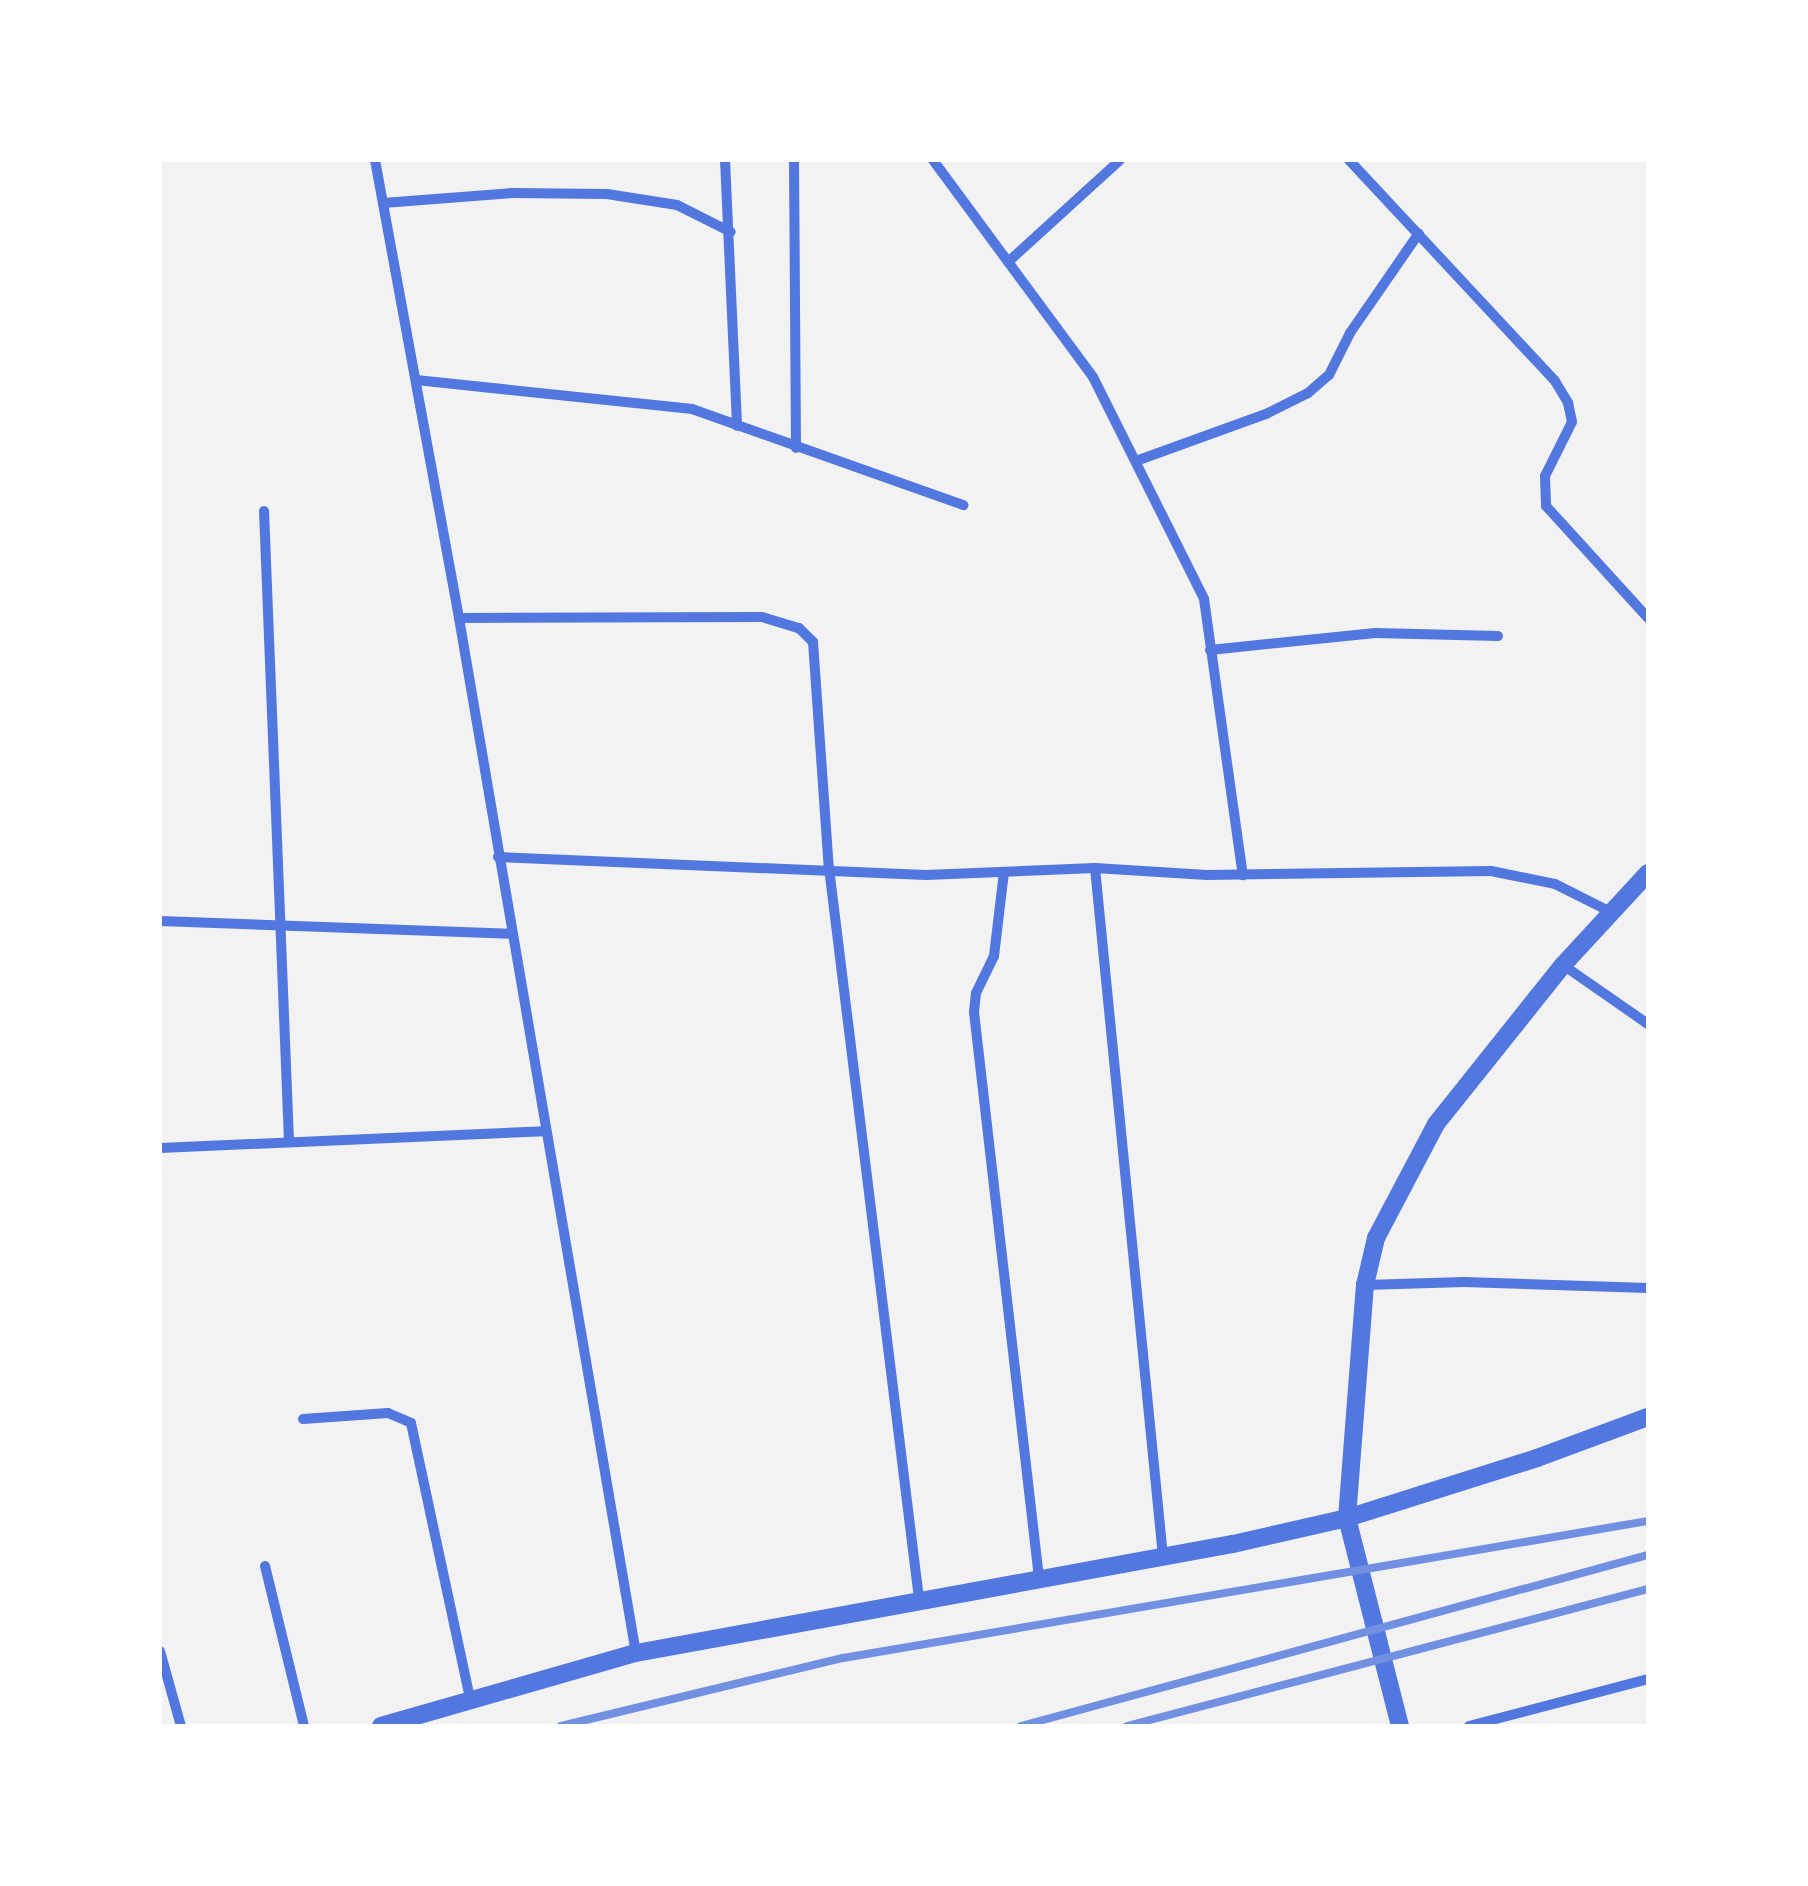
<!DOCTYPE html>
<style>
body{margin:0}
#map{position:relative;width:1808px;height:1886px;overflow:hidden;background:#f2f2f2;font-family:Bitter,serif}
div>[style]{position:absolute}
.minor>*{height:10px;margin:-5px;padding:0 5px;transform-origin:5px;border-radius:5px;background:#5277de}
.tertiary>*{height:18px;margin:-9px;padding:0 9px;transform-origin:9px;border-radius:9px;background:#5277de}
.rail>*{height:8px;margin:-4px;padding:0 4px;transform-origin:4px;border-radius:4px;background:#7290e2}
span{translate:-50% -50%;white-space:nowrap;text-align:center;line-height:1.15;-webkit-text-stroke:8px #fff;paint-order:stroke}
.frame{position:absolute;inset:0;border:162px solid #fff;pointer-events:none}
</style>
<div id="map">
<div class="minor">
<i style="left:375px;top:160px;width:466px;rotate:79.6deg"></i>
<i style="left:459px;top:618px;width:1050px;rotate:80.3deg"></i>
<i style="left:725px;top:160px;width:266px;rotate:87.4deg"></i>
<i style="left:794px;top:160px;width:288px;rotate:89.6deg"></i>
<i style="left:933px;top:160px;width:270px;rotate:53.6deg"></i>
<i style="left:1093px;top:377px;width:248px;rotate:63.4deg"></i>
<i style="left:1204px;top:599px;width:279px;rotate:82deg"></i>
<i style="left:1349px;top:160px;width:302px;rotate:47deg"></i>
<i style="left:1555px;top:381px;width:26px;rotate:59deg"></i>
<i style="left:1568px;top:403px;width:19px;rotate:78deg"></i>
<i style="left:1572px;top:422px;width:60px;rotate:116.6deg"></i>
<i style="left:1545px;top:476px;width:30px;rotate:88deg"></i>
<i style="left:1546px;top:506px;width:151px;rotate:47.7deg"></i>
<i style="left:383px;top:203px;width:129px;rotate:-4.4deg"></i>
<i style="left:512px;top:193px;width:95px;rotate:0.6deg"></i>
<i style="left:607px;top:194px;width:71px;rotate:8.9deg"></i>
<i style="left:677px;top:205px;width:60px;rotate:26.6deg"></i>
<i style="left:1008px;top:262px;width:151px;rotate:-42.3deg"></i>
<i style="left:416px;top:380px;width:278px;rotate:6deg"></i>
<i style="left:692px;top:409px;width:288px;rotate:19.5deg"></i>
<i style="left:1136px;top:461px;width:138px;rotate:-19.9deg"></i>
<i style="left:1266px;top:414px;width:47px;rotate:-26.6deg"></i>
<i style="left:1308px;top:393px;width:28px;rotate:-41deg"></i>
<i style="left:1329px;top:375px;width:47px;rotate:-63.4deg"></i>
<i style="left:1350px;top:333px;width:121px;rotate:-55.4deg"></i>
<i style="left:264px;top:511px;width:631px;rotate:87.73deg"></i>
<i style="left:459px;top:618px;width:303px;rotate:-0.2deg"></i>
<i style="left:762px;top:617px;width:39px;rotate:17deg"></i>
<i style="left:799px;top:628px;width:20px;rotate:45deg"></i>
<i style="left:813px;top:642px;width:227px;rotate:86deg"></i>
<i style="left:829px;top:868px;width:737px;rotate:82.98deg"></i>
<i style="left:1210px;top:650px;width:166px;rotate:-5.9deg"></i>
<i style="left:1375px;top:633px;width:123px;rotate:1.4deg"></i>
<i style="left:498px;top:857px;width:428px;rotate:2.4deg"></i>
<i style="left:926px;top:875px;width:169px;rotate:-2.4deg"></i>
<i style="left:1095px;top:868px;width:112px;rotate:3.6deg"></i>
<i style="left:1207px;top:875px;width:284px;rotate:-0.8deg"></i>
<i style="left:1491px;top:871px;width:65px;rotate:11.5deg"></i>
<i style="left:1555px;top:884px;width:60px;rotate:26.6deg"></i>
<i style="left:1095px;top:868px;width:692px;rotate:84.36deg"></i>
<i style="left:1004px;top:872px;width:85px;rotate:96.8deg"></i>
<i style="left:994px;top:956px;width:41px;rotate:115.9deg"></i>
<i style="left:976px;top:993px;width:19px;rotate:96deg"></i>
<i style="left:974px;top:1012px;width:570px;rotate:83.45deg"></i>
<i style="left:160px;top:921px;width:351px;rotate:2.1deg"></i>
<i style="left:1563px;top:965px;width:103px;rotate:34.8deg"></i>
<i style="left:160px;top:1148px;width:385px;rotate:-2.5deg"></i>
<i style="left:1365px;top:1285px;width:99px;rotate:-1.7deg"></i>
<i style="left:1464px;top:1282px;width:184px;rotate:1.9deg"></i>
<i style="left:303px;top:1419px;width:85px;rotate:-4deg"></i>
<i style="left:388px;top:1413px;width:25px;rotate:23deg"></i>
<i style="left:411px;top:1423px;width:281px;rotate:77.9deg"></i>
<i style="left:265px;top:1566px;width:165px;rotate:76.3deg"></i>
<i style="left:160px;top:1651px;width:78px;rotate:74.4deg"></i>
<i style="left:1469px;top:1726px;width:185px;rotate:-14.7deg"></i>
</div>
<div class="tertiary">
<i style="left:381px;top:1726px;width:265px;rotate:-16deg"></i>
<i style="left:636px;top:1653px;width:607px;rotate:-10.35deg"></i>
<i style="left:1233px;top:1544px;width:117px;rotate:-12.8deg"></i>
<i style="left:1347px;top:1518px;width:199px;rotate:-17.5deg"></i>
<i style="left:1537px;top:1458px;width:118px;rotate:-20.3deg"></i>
<i style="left:1400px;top:1726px;width:215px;rotate:-104.3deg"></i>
<i style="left:1347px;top:1518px;width:234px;rotate:-85.6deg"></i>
<i style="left:1365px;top:1285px;width:48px;rotate:-76.8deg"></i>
<i style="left:1376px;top:1238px;width:129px;rotate:-62.2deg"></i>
<i style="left:1436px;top:1124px;width:203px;rotate:-51.4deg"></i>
<i style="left:1563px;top:965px;width:125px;rotate:-47.3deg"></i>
</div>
<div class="rail">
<i style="left:561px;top:1726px;width:290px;rotate:-13.6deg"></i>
<i style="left:843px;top:1658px;width:817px;rotate:-9.66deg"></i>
<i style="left:1021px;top:1726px;width:650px;rotate:-15.26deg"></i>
<i style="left:1127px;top:1726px;width:539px;rotate:-14.73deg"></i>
</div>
<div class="frame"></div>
</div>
